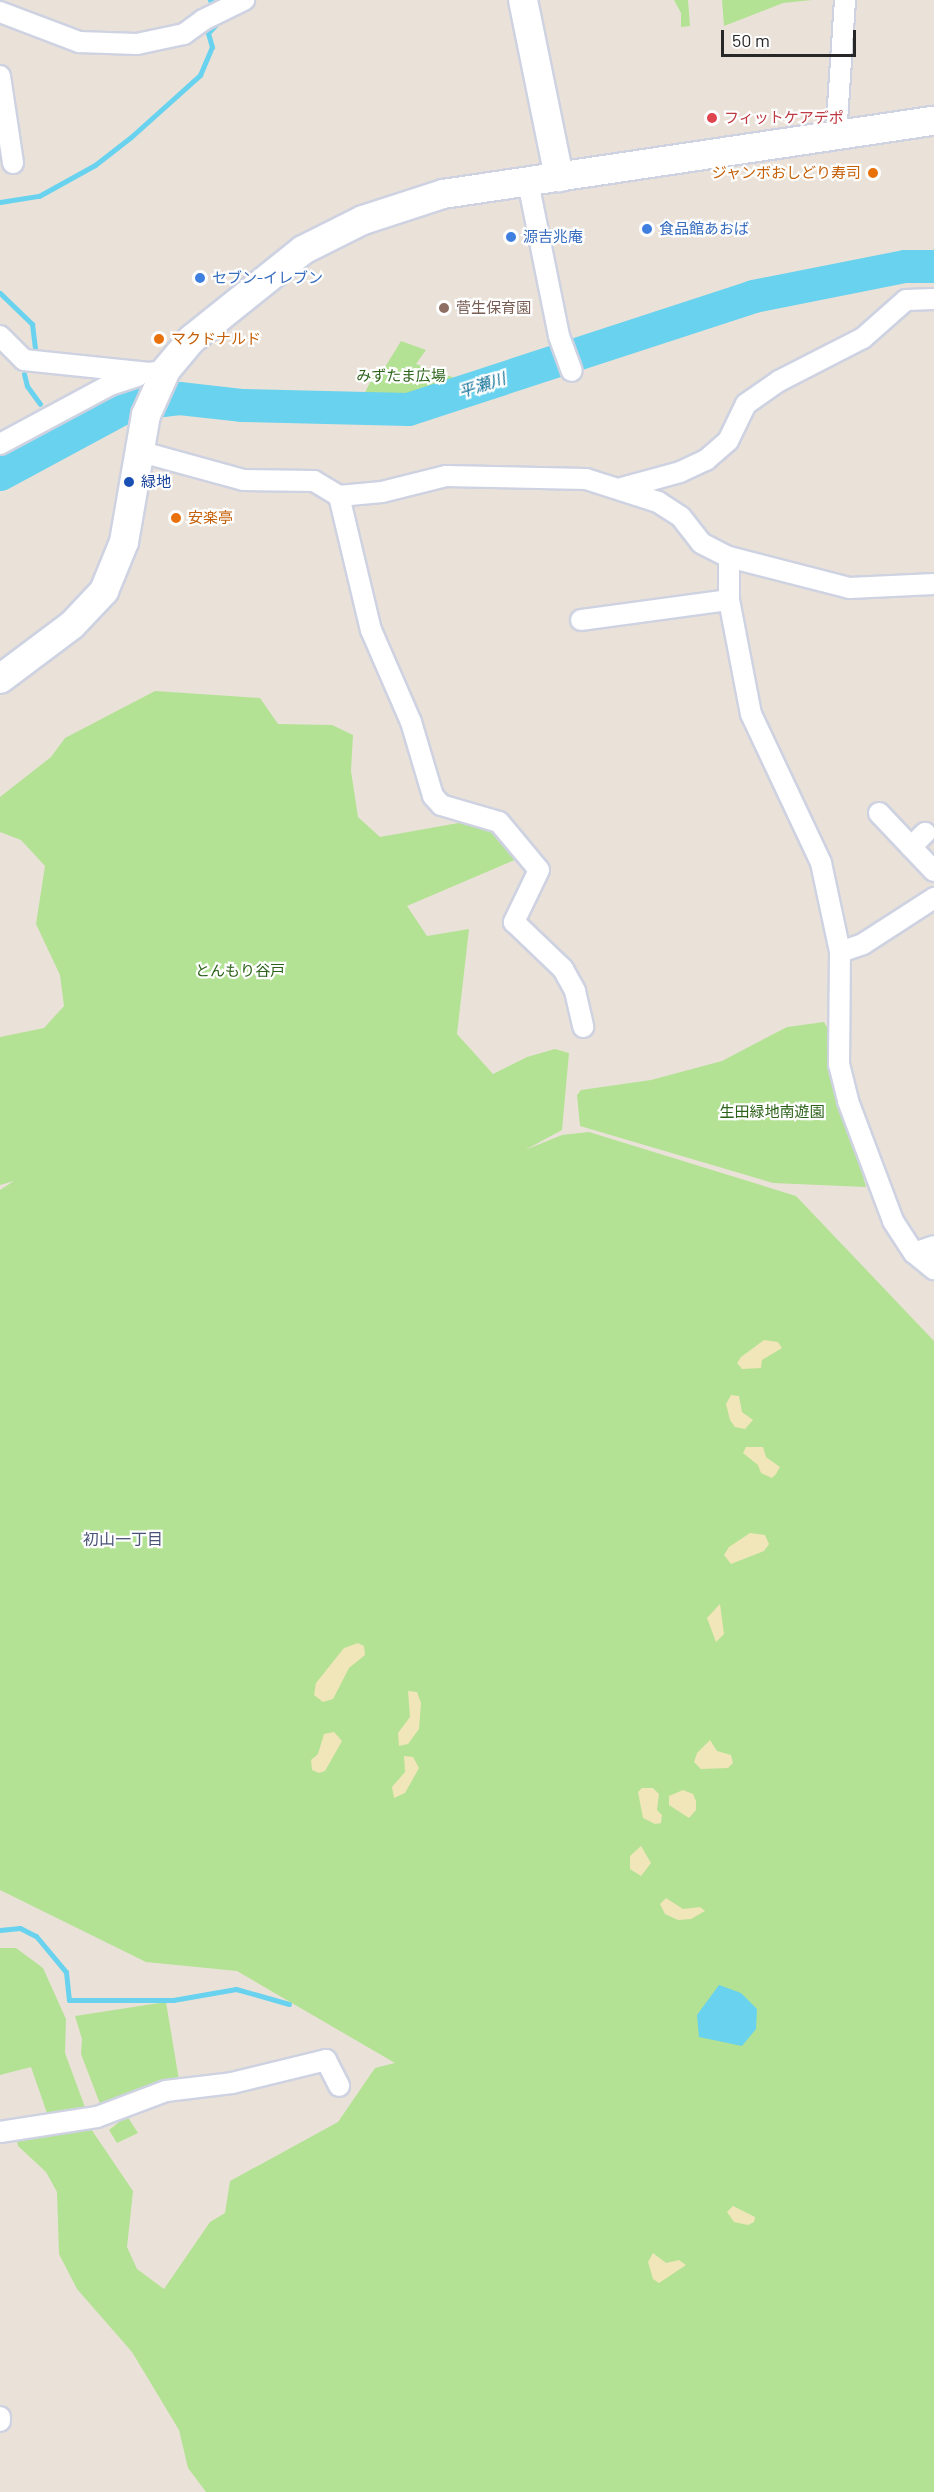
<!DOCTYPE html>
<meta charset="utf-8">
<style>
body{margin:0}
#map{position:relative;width:934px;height:2492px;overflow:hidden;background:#eae2d8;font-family:Barlow,"Noto Sans JP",sans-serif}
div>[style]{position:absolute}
.green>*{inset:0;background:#b3e294}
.sand>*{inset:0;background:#f1e5ba}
.water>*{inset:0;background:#69d2ee}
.stream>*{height:5px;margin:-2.5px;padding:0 2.5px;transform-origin:2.5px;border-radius:2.5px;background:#69d2ee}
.river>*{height:33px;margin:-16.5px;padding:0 16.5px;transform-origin:16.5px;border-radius:16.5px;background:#69d2ee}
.roads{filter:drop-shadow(2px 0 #ced2e1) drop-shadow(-2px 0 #ced2e1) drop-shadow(0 2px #ced2e1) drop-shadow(0 -2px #ced2e1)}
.street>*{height:20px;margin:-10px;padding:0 10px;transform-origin:10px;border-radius:10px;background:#fff}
.secondary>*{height:28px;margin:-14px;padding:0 14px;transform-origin:14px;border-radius:14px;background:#fff}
.dots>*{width:16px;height:16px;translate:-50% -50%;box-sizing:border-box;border:3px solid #fff;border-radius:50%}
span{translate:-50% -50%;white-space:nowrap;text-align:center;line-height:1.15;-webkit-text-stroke:4.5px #fff;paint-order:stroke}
.health-label{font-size:15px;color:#be3a42}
.left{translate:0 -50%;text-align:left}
.food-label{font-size:15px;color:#c56008}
.right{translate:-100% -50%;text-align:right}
.shop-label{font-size:15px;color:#366cbe}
.education-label{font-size:15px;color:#785e54}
.park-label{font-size:15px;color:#2c6319}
.transit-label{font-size:15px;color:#164399}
.water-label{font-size:16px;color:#0c6e96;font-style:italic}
.neighbourhood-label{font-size:16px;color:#485377}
.scale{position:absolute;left:721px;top:30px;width:135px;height:27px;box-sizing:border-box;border:3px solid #272727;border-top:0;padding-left:8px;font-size:18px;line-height:21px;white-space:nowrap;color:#272727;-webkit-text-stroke:4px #fff;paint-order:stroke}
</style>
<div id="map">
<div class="green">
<i style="clip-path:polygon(674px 0,688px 0,690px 26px,681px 27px,681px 13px)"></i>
<i style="clip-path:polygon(722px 0,812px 0,783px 3px,724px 26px)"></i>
<i style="clip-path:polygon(401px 341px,426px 350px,416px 364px,455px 378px,387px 400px,362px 399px,376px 370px,382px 372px)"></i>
<i style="clip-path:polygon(155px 691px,260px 698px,278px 724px,332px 725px,353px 735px,351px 771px,358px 817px,380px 837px,464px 822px,494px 832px,517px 859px,407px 906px,427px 936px,469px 929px,457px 1034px,493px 1074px,527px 1057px,555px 1049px,569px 1053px,562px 1130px,525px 1150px,562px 1135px,589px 1132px,796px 1196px,934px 1341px,934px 2492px,206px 2492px,188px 2468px,179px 2430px,132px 2352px,77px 2289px,59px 2254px,57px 2192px,46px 2172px,18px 2146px,16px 2137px,89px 2126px,133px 2191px,127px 2247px,137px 2269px,164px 2289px,210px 2222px,225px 2213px,230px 2181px,338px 2122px,375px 2068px,395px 2063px,237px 1971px,146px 1962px,0 1890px,0 1190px,14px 1181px,0 1185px,0 1037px,44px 1028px,64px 1006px,60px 975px,36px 924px,45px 866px,21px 840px,0 832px,0 797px,51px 757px,65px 738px)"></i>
<i style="clip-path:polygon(824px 1022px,831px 1034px,831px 1064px,866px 1187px,773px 1183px,580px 1126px,577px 1095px,581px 1090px,651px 1080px,722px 1061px,787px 1027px)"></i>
<i style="clip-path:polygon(0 1948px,16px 1948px,43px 1968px,66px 2019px,65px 2053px,86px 2110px,48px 2116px,31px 2067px,0 2075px)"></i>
<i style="clip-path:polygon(166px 2002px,180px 2086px,102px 2109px,81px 2054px,82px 2039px,75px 2016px)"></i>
<i style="clip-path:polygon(127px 2116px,138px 2133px,117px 2143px,109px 2130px)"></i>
</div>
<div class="sand">
<i style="clip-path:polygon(764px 1340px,778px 1342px,782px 1348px,762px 1360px,761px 1368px,742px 1369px,737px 1363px,741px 1357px)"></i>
<i style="clip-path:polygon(731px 1395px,739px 1396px,742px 1412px,753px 1420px,745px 1429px,735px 1427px,730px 1420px,726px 1404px)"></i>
<i style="clip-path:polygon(746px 1447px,763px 1447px,766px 1457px,780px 1467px,776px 1474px,772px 1478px,761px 1473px,758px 1465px,743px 1453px)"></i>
<i style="clip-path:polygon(750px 1533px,765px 1535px,769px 1544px,764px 1551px,731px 1564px,724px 1555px,729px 1547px)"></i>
<i style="clip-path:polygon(720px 1604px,724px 1634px,716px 1642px,707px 1618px)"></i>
<i style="clip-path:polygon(358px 1643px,364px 1646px,365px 1655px,349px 1668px,333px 1699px,323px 1702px,314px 1695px,316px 1683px,344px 1648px)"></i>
<i style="clip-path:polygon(408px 1691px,417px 1692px,421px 1703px,419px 1729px,408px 1744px,399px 1746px,398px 1733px,410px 1717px)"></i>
<i style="clip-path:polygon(334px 1732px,342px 1741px,325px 1771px,319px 1773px,312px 1770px,311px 1760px,318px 1754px,324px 1734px)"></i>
<i style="clip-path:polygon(710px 1740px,717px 1751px,731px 1755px,733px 1763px,728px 1768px,701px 1769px,694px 1762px,697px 1753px)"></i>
<i style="clip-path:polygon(404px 1756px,413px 1757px,419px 1768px,405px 1793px,394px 1798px,392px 1787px,405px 1772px)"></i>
<i style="clip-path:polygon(642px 1788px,653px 1788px,659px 1794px,657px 1810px,662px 1815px,661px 1823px,655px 1824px,643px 1818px,638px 1792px)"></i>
<i style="clip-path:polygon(683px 1790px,693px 1794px,696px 1801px,696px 1810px,689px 1818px,669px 1805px,669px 1796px)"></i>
<i style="clip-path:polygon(641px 1846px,651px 1863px,641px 1876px,630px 1869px,630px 1856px)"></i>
<i style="clip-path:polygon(666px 1898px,683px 1909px,700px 1907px,705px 1911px,691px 1919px,678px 1920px,665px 1914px,660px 1904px)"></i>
<i style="clip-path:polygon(733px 2206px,755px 2217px,754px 2222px,748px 2225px,734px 2222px,727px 2212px)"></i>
<i style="clip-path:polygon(653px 2253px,666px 2263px,679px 2260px,686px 2265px,659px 2283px,653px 2279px,648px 2262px)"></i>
</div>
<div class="water">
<i style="clip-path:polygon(719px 1985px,741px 1993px,757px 2009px,756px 2029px,742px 2046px,699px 2037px,697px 2015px)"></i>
</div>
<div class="stream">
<i style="left:210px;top:0;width:3px;rotate:45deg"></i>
<i style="left:0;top:202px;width:39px;rotate:-9deg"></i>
<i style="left:39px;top:196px;width:64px;rotate:-29deg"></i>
<i style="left:95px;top:165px;width:46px;rotate:-37.9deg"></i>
<i style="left:131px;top:137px;width:93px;rotate:-41.9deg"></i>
<i style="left:200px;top:75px;width:30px;rotate:-67deg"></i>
<i style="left:212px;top:47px;width:15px;rotate:-106deg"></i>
<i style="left:208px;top:33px;width:18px;rotate:-47deg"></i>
<i style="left:0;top:293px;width:45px;rotate:44.1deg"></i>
<i style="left:32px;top:324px;width:26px;rotate:83deg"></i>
<i style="left:24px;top:374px;width:12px;rotate:76deg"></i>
<i style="left:27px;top:386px;width:22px;rotate:54deg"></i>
<i style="left:58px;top:428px;width:13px;rotate:58deg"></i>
<i style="left:0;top:1930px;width:20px;rotate:-6deg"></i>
<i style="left:20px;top:1928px;width:18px;rotate:27deg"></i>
<i style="left:36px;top:1936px;width:47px;rotate:50.2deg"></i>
<i style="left:66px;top:1972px;width:28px;rotate:84deg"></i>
<i style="left:69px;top:2000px;width:104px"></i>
<i style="left:173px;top:2000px;width:64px;rotate:-9.9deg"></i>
<i style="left:236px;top:1989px;width:55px;rotate:15.8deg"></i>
</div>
<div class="river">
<i style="left:0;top:474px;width:148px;rotate:-28.3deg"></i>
<i style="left:130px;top:404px;width:49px;rotate:-7deg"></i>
<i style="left:179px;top:398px;width:62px;rotate:6.4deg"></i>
<i style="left:241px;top:405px;width:167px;rotate:1.4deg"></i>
<i style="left:408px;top:409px;width:363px;rotate:-18.1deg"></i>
<i style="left:753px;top:296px;width:155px;rotate:-11.2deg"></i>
<i style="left:905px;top:266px;width:29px"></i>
</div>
<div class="roads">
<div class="street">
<i style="left:0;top:12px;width:85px;rotate:20.8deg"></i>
<i style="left:79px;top:42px;width:58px;rotate:2deg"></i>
<i style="left:137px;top:44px;width:48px;rotate:-12deg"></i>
<i style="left:184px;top:34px;width:24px;rotate:-36deg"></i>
<i style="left:203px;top:20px;width:46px;rotate:-26deg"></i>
<i style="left:0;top:76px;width:88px;rotate:81.5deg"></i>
<i style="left:836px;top:136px;width:136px;rotate:-86.2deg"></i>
<i style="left:528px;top:182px;width:157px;rotate:78.6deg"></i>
<i style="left:559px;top:336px;width:37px;rotate:70deg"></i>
<i style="left:0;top:336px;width:34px;rotate:45deg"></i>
<i style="left:24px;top:360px;width:126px;rotate:5.9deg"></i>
<i style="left:149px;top:373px;width:17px;rotate:-10deg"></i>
<i style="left:0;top:444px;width:125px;rotate:-28.2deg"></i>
<i style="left:110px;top:385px;width:29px;rotate:-18deg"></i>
<i style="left:138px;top:451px;width:109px;rotate:15.4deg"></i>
<i style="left:243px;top:480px;width:71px;rotate:0.8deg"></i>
<i style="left:314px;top:481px;width:29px;rotate:31deg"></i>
<i style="left:339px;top:496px;width:138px;rotate:76.6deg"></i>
<i style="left:371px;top:630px;width:100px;rotate:66.5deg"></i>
<i style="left:411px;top:722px;width:77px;rotate:73.4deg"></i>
<i style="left:433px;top:796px;width:12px;rotate:48deg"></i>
<i style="left:441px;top:805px;width:60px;rotate:16.3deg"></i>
<i style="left:499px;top:822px;width:62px;rotate:50.2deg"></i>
<i style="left:539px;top:870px;width:58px;rotate:115.7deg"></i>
<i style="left:514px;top:922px;width:68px;rotate:43.8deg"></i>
<i style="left:563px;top:969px;width:25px;rotate:61deg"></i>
<i style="left:575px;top:991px;width:37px;rotate:77deg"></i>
<i style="left:622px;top:488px;width:60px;rotate:-15.4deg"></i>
<i style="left:680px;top:472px;width:29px;rotate:-25deg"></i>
<i style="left:706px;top:460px;width:29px;rotate:-41deg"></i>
<i style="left:728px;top:441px;width:41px;rotate:-64.1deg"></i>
<i style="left:746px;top:404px;width:40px;rotate:-34.9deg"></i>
<i style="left:779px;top:381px;width:94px;rotate:-27.1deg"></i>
<i style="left:863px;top:338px;width:57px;rotate:-41.5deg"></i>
<i style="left:906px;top:300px;width:28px;rotate:-2deg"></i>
<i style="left:339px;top:496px;width:43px;rotate:-5.3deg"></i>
<i style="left:382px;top:492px;width:66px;rotate:-14deg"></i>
<i style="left:446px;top:476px;width:140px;rotate:1.2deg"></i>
<i style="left:586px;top:479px;width:76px;rotate:17.7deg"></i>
<i style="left:658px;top:502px;width:27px;rotate:33deg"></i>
<i style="left:681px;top:517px;width:33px;rotate:52deg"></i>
<i style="left:701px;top:543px;width:31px;rotate:27deg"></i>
<i style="left:729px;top:557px;width:125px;rotate:14.4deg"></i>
<i style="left:850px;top:588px;width:84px;rotate:-2.7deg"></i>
<i style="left:729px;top:557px;width:43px;rotate:90deg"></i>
<i style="left:729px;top:600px;width:116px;rotate:79.1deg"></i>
<i style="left:751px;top:714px;width:165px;rotate:64.8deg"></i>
<i style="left:821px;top:863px;width:91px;rotate:77.9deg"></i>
<i style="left:840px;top:952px;width:112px;rotate:90.5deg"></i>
<i style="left:839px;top:1064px;width:38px;rotate:76deg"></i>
<i style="left:848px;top:1101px;width:128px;rotate:69.4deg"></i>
<i style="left:893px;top:1221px;width:38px;rotate:57deg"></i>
<i style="left:914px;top:1253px;width:26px;rotate:39deg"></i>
<i style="left:581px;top:620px;width:149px;rotate:-7.7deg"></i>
<i style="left:879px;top:813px;width:80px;rotate:46.5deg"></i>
<i style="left:911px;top:847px;width:20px;rotate:-45deg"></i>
<i style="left:840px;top:952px;width:24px;rotate:-19deg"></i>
<i style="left:863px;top:944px;width:85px;rotate:-32.9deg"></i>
<i style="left:914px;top:1253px;width:21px;rotate:-19deg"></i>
<i style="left:0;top:2132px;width:98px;rotate:-8.8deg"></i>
<i style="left:97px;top:2117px;width:74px;rotate:-20.6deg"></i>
<i style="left:166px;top:2091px;width:66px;rotate:-6.9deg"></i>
<i style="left:232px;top:2083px;width:97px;rotate:-13.7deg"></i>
<i style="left:326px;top:2060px;width:29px;rotate:63deg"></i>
<i style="left:0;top:2417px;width:4px;rotate:90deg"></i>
</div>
<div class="secondary">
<i style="left:523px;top:0;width:181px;rotate:78.5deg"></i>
<i style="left:0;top:679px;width:90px;rotate:-36.9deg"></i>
<i style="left:72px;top:625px;width:47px;rotate:-46.7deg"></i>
<i style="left:104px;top:591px;width:53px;rotate:-67.8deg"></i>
<i style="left:124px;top:542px;width:129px;rotate:-80.2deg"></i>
<i style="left:146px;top:415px;width:49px;rotate:-66deg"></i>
<i style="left:166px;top:370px;width:40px;rotate:-50deg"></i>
<i style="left:192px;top:339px;width:142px;rotate:-38.7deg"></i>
<i style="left:303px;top:250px;width:67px;rotate:-26.6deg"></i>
<i style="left:363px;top:220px;width:84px;rotate:-18deg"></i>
<i style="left:443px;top:194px;width:496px;rotate:-8.5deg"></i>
</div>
</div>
<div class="dots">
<i style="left:712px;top:118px;background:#e0444e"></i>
<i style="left:873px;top:173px;background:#e8710a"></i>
<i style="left:647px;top:229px;background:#3f7fe0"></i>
<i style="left:511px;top:237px;background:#3f7fe0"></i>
<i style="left:200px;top:278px;background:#3f7fe0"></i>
<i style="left:444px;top:308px;background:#8d6e63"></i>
<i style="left:159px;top:339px;background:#e8710a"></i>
<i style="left:129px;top:482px;background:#1a4fb4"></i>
<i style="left:176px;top:518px;background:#e8710a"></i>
</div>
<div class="health-label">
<span class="left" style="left:724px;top:118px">フィットケアデポ</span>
</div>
<div class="food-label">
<span class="right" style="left:861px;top:173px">ジャンボおしどり寿司</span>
<span class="left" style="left:171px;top:339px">マクドナルド</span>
<span class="left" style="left:188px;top:518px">安楽亭</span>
</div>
<div class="shop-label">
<span class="left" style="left:659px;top:229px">食品館あおば</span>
<span class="left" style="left:523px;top:237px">源吉兆庵</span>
<span class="left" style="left:212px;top:278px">セブン-イレブン</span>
</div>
<div class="education-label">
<span class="left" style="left:456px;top:308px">菅生保育園</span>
</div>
<div class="park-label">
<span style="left:401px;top:376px">みずたま広場</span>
<span style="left:240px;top:971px">とんもり谷戸</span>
<span style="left:772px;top:1112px">生田緑地南遊園</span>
</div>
<div class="transit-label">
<span class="left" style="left:141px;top:482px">緑地</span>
</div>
<div class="water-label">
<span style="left:482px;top:385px;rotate:-18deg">平瀬川</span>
</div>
<div class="neighbourhood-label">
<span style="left:123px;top:1539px">初山一丁目</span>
</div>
<div class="scale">50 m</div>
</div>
